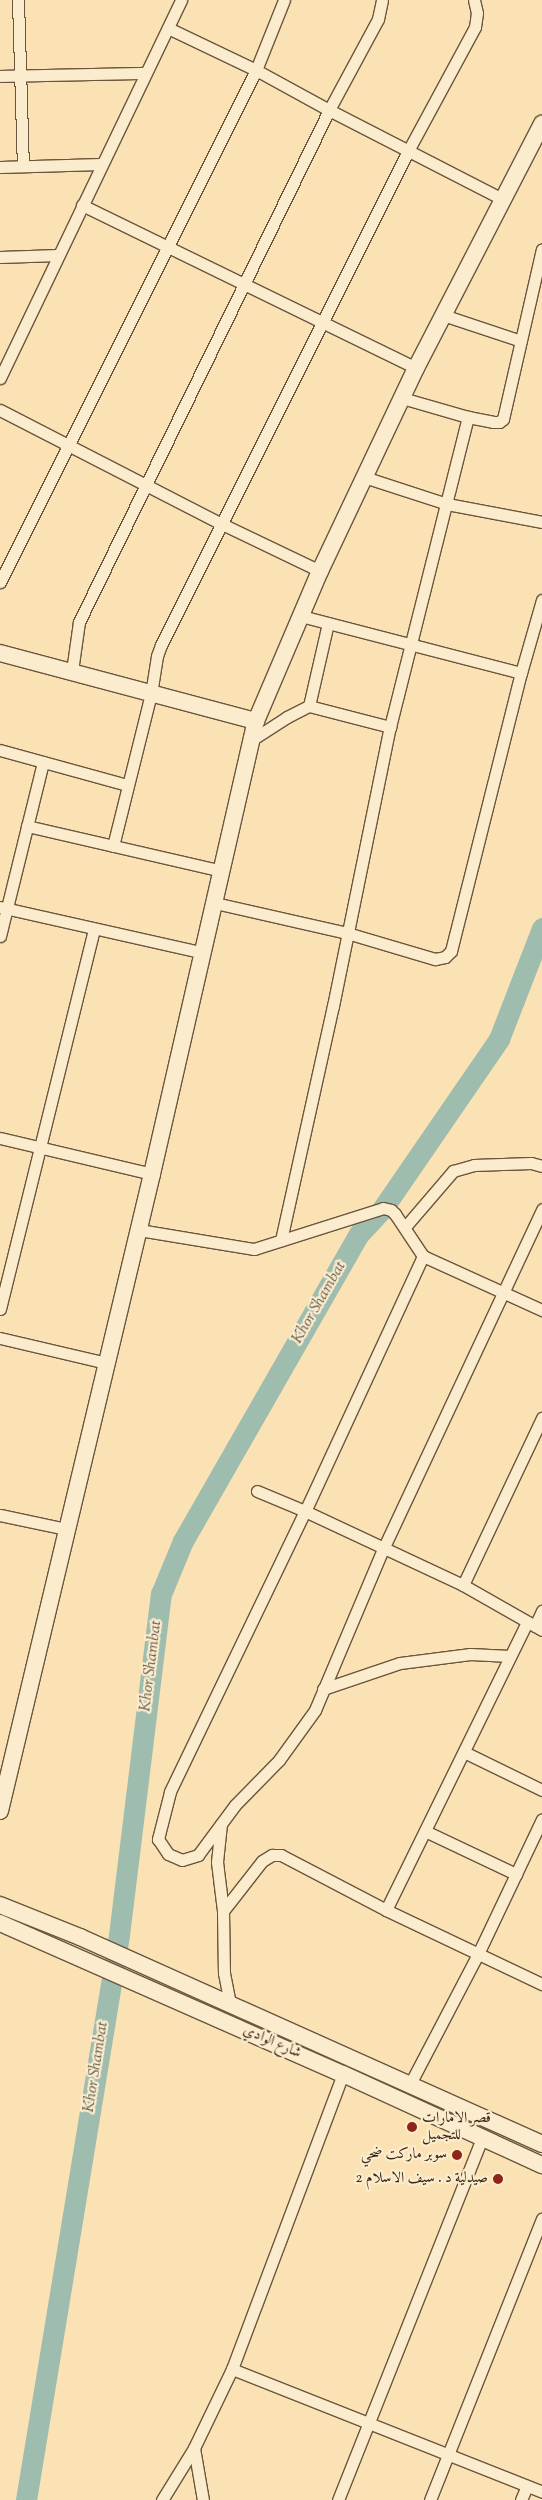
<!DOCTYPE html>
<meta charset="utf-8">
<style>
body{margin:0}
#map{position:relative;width:542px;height:2500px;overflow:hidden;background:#fbe2b4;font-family:"Sorts Mill Goudy",Amiri,serif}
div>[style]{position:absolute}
.river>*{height:21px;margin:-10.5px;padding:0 10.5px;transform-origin:10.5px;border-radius:10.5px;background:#9fbdaf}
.roads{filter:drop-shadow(1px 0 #6a563e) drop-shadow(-1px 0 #6a563e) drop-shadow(0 1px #6a563e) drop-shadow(0 -1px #6a563e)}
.street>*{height:11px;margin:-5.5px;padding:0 5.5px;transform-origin:5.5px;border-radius:5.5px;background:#fcecce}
.secondary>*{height:16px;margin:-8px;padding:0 8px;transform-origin:8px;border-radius:8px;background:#fcecce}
.dots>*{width:14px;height:14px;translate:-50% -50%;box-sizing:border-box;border:2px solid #fcecce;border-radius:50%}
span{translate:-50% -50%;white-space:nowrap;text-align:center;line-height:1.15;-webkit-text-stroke:4.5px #fcecce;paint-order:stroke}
.street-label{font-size:15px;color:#3a2717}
.poi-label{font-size:15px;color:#3a2717}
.left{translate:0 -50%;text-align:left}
.right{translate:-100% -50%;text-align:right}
.water-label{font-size:16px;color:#585445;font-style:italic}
</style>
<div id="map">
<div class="river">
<i style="left:26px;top:2500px;width:573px;rotate:-80.65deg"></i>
<i style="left:119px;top:1935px;width:344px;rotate:-83deg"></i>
<i style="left:161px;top:1594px;width:57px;rotate:-67.5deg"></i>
<i style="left:183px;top:1541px;width:354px;rotate:-60.2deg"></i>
<i style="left:359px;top:1234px;width:35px;rotate:-47deg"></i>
<i style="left:383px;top:1208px;width:205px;rotate:-55.5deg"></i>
<i style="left:499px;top:1039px;width:119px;rotate:-68.8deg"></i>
</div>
<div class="roads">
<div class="street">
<i style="left:18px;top:0;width:166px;rotate:88.3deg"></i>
<i style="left:168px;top:28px;width:98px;rotate:25.5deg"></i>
<i style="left:256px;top:70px;width:83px;rotate:28.7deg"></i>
<i style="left:329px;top:110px;width:195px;rotate:27.2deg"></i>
<i style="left:0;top:76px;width:145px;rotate:-1.2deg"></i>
<i style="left:0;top:167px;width:101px;rotate:-1.7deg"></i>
<i style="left:82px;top:205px;width:372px;rotate:26deg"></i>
<i style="left:0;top:257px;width:58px;rotate:-2deg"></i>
<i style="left:443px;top:315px;width:82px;rotate:18.4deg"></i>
<i style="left:0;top:378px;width:419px;rotate:-64.4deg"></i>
<i style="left:402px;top:398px;width:69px;rotate:16.1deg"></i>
<i style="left:468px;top:417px;width:25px;rotate:11deg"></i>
<i style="left:493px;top:422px;width:6px"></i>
<i style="left:499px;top:422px;width:5px;rotate:-37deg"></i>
<i style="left:503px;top:419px;width:174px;rotate:-77.1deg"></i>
<i style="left:0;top:410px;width:250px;rotate:27.2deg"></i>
<i style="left:222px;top:524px;width:109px;rotate:25.6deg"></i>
<i style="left:364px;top:477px;width:87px;rotate:18deg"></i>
<i style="left:447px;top:504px;width:97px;rotate:10.7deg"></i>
<i style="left:0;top:582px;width:572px;rotate:-63.43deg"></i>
<i style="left:256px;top:70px;width:75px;rotate:-68.2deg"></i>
<i style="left:301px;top:616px;width:227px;rotate:14.5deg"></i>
<i style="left:72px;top:671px;width:49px;rotate:-81.9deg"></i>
<i style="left:79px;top:622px;width:570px;rotate:-63.97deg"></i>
<i style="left:329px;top:110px;width:103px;rotate:-61.7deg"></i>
<i style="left:378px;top:19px;width:19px;rotate:-78deg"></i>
<i style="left:309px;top:706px;width:85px;rotate:-77.1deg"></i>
<i style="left:250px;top:741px;width:44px;rotate:-33deg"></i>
<i style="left:287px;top:717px;width:25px;rotate:-27deg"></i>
<i style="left:309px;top:706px;width:84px;rotate:14.5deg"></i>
<i style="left:0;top:750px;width:132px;rotate:15.4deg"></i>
<i style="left:27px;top:826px;width:200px;rotate:13deg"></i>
<i style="left:113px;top:846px;width:157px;rotate:-76deg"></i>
<i style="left:151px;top:694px;width:38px;rotate:-81deg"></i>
<i style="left:157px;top:656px;width:12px;rotate:-70deg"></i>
<i style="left:161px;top:645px;width:552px;rotate:-63.43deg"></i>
<i style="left:408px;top:151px;width:141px;rotate:-61.6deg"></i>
<i style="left:475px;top:27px;width:14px;rotate:-82deg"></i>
<i style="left:477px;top:13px;width:13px;rotate:-103deg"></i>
<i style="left:215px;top:903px;width:135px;rotate:12.8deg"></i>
<i style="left:347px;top:933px;width:92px;rotate:16.5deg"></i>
<i style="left:435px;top:959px;width:10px;rotate:-11deg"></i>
<i style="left:445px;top:957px;width:8px;rotate:-45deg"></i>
<i style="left:451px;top:951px;width:287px;rotate:-75.9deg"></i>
<i style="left:521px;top:673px;width:76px;rotate:-74deg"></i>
<i style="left:0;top:907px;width:209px;rotate:12.7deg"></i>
<i style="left:0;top:936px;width:179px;rotate:-76.1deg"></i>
<i style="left:0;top:1138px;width:156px;rotate:13.3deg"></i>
<i style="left:405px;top:1227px;width:74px;rotate:-49.4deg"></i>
<i style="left:453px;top:1171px;width:22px;rotate:-16deg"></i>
<i style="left:474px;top:1165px;width:57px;rotate:-2deg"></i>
<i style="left:531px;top:1163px;width:11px;rotate:15deg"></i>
<i style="left:139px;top:1230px;width:117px;rotate:9.4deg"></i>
<i style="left:254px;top:1249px;width:135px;rotate:-17.6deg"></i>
<i style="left:383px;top:1208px;width:8px;rotate:14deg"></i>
<i style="left:391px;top:1210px;width:6px;rotate:45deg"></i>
<i style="left:395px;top:1214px;width:50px;rotate:56.3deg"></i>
<i style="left:423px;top:1256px;width:131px;rotate:24.4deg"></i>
<i style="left:281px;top:1240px;width:240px;rotate:-77.5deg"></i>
<i style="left:333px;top:1006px;width:285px;rotate:-78.5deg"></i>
<i style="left:390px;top:727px;width:320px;rotate:-75.9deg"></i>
<i style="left:423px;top:1256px;width:281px;rotate:114.8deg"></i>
<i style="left:305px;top:1511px;width:312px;rotate:115.7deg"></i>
<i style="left:170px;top:1792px;width:49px;rotate:104.3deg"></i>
<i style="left:158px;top:1839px;width:18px;rotate:56deg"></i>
<i style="left:168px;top:1854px;width:15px;rotate:23deg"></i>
<i style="left:182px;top:1860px;width:17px;rotate:-17deg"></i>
<i style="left:198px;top:1855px;width:62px;rotate:-53.5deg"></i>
<i style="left:235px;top:1805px;width:63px;rotate:-45.6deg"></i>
<i style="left:279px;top:1760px;width:62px;rotate:-54.2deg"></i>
<i style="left:315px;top:1710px;width:177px;rotate:-67.1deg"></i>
<i style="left:384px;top:1547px;width:373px;rotate:-64.9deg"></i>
<i style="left:0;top:1309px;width:391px;rotate:-76.1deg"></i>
<i style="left:0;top:1338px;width:110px;rotate:13.2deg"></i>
<i style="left:257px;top:1491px;width:52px;rotate:22.6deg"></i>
<i style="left:305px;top:1511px;width:174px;rotate:25.1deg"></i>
<i style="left:463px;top:1585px;width:91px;rotate:29.7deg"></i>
<i style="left:0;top:1515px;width:67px;rotate:12deg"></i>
<i style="left:463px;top:1585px;width:185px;rotate:-64.7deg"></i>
<i style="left:535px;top:1626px;width:17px;rotate:-65deg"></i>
<i style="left:323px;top:1689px;width:81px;rotate:-18.7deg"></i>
<i style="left:400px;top:1663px;width:71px;rotate:-7.3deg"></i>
<i style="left:470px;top:1654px;width:40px;rotate:2.9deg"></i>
<i style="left:464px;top:1752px;width:87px;rotate:26deg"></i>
<i style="left:221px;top:1824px;width:38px;rotate:96deg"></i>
<i style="left:217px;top:1862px;width:49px;rotate:83deg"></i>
<i style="left:223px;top:1911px;width:62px;rotate:89.1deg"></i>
<i style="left:224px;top:1973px;width:33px;rotate:79deg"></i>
<i style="left:425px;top:1831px;width:101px;rotate:25.3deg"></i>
<i style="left:386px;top:1910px;width:321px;rotate:-63.9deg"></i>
<i style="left:223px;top:1911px;width:63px;rotate:-52deg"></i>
<i style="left:262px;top:1861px;width:12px;rotate:-31deg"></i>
<i style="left:272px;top:1855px;width:9px"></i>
<i style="left:281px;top:1855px;width:119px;rotate:27.6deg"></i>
<i style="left:386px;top:1910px;width:173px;rotate:25.4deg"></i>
<i style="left:410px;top:2084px;width:147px;rotate:-62.4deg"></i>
<i style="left:478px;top:1954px;width:149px;rotate:-64.6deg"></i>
<i style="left:232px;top:2369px;width:334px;rotate:21.6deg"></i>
<i style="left:194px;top:2448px;width:53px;rotate:80.2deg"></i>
<i style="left:162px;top:2500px;width:61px;rotate:-58.4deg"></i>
<i style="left:194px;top:2448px;width:88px;rotate:-64.3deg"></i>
<i style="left:232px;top:2369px;width:315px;rotate:-69.4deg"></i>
<i style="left:338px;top:2500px;width:390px;rotate:-68.3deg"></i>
<i style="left:430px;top:2500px;width:303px;rotate:-68.3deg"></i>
<i style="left:521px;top:2500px;width:15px;rotate:-67deg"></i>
</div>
<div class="secondary">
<i style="left:0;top:653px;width:265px;rotate:14.9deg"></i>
<i style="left:0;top:1811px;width:655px;rotate:-76.58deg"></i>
<i style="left:152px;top:1174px;width:465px;rotate:-77.1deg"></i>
<i style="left:256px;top:721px;width:163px;rotate:-66.9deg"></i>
<i style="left:320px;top:571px;width:225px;rotate:-64.7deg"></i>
<i style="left:416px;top:368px;width:275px;rotate:-62.7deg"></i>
<i style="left:0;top:1905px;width:86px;rotate:21.8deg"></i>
<i style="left:80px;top:1937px;width:506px;rotate:24.13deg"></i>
<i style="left:0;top:1923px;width:375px;rotate:23.8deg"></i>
<i style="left:343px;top:2074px;width:219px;rotate:24.6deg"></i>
</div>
</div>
<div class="dots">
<i style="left:412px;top:2127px;background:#8f2418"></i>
<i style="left:457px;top:2155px;background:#8f2418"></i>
<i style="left:498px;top:2179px;background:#8f2418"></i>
</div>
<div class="street-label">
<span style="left:272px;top:2042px;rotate:24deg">شارع الوادي</span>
</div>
<div class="poi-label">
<span class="left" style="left:422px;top:2127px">قصر الامارات<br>للتجميل</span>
<span class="right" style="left:447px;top:2155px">سوبر ماركت ضحي</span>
<span class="right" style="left:488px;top:2179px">صيدلية د . سيف الاسلام 2</span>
</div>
<div class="water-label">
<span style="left:320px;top:1303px;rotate:-60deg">Khor Shambat</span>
<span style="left:152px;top:1666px;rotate:-83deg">Khor Shambat</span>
<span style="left:97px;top:2067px;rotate:-81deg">Khor Shambat</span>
</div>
</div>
